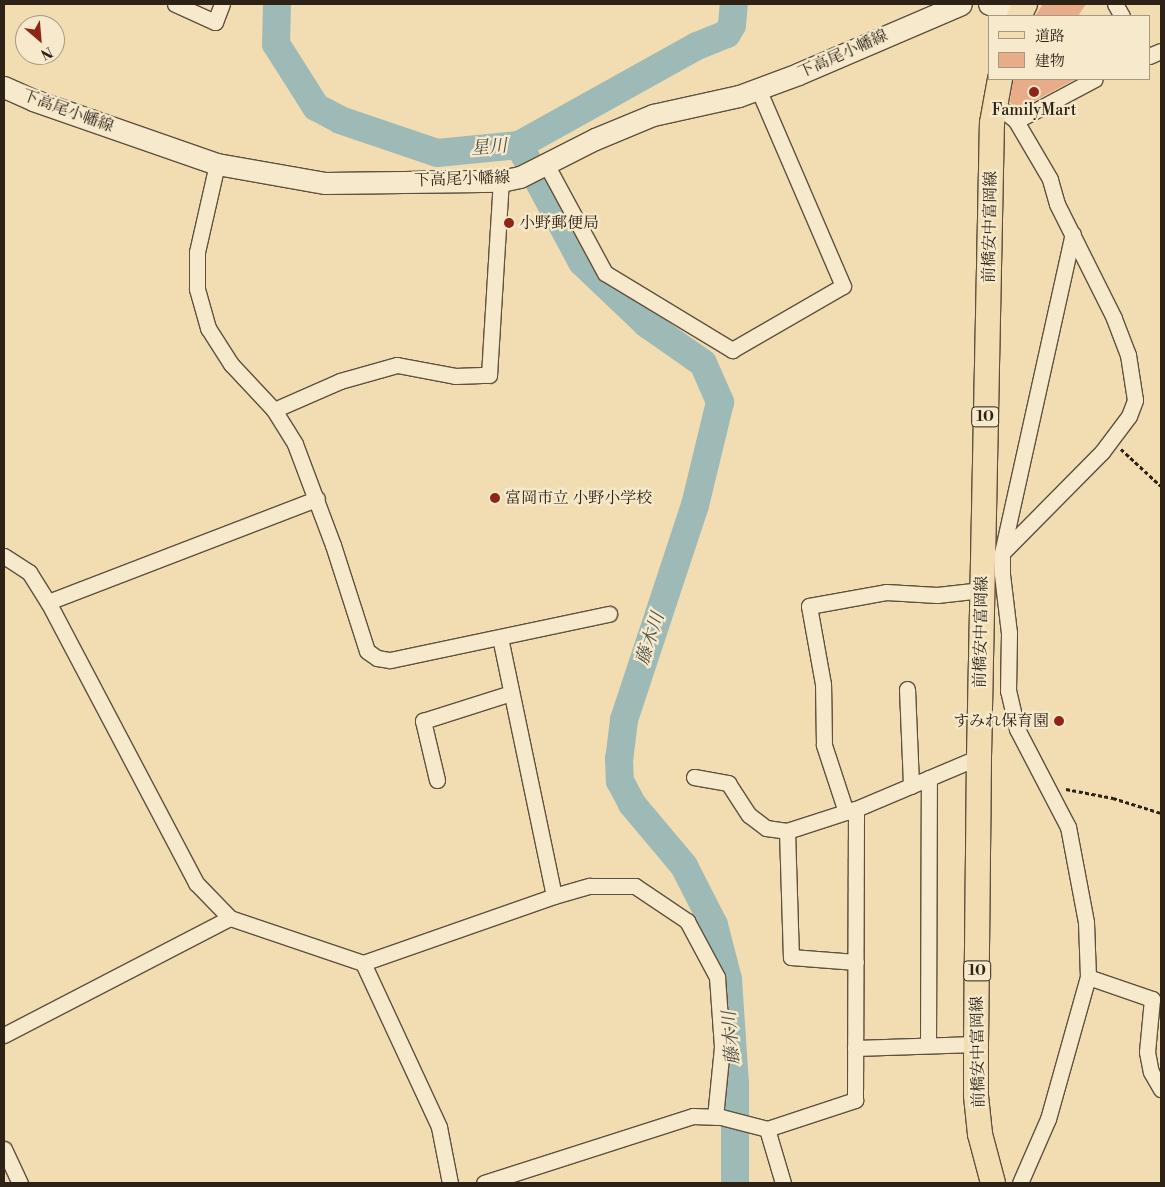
<!DOCTYPE html>
<meta charset="utf-8">
<style>
body{margin:0}
#map{position:relative;width:1165px;height:1187px;overflow:hidden;background:#f1ddb1;font-family:"Libre Bodoni","Noto Serif JP",serif}
div>[style]{position:absolute}
.river>*{height:28px;margin:-14px;padding:0 14px;transform-origin:14px;border-radius:14px;background:#9ebab6}
.building>*{inset:0;background:#e9ac89}
.path>*{height:2.5px;margin-top:-1.25px;transform-origin:0;background:repeating-linear-gradient(90deg,#2e2217 0 4px,transparent 0 6.5px)}
.roads{filter:drop-shadow(1px 0 #5f513e) drop-shadow(-1px 0 #5f513e) drop-shadow(0 1px #5f513e) drop-shadow(0 -1px #5f513e)}
.street>*{height:15px;margin:-7.5px;padding:0 7.5px;transform-origin:7.5px;border-radius:7.5px;background:#f6e9cc}
.secondary>*{height:21px;margin:-10.5px;padding:0 10.5px;transform-origin:10.5px;border-radius:10.5px;background:#f6e9cc}
.primary>*{height:24px;margin:-12px;padding:0 12px;transform-origin:12px;border-radius:12px;background:#f1ddb1}
.dots>*{width:14px;height:14px;translate:-50% -50%;box-sizing:border-box;border:2px solid #f6e9cc;border-radius:50%}
span{translate:-50% -50%;white-space:nowrap;text-align:center;line-height:1.15;-webkit-text-stroke:4.5px #f6e9cc;paint-order:stroke}
.shield-label span{padding:1px 4px;background:#f6e9cc;border:1px solid;border-radius:4px;-webkit-text-stroke-width:0}
.shield-label{font-size:15px;color:#2e2217;font-weight:700}
.street-label{font-size:16px;color:#2e2217}
.poi-label{font-size:16px;color:#2e2217}
.left{translate:0 -50%;text-align:left}
.right{translate:-100% -50%;text-align:right}
.water-label{font-size:18px;color:#505047;font-style:italic}
.frame{position:absolute;inset:0;border:5px solid #2e2217;pointer-events:none}
.legend{position:absolute;left:988px;top:15px;width:162px;height:65px;box-sizing:border-box;background:#f6e9cc;border:1px solid #a69984;margin:0;padding:6px 9px;list-style:none;font-size:15px;color:#2e2217}
.legend li{display:flex;align-items:center;gap:10px;height:25px}
.legend b{width:25px;border:1px solid #a69984}
.north{position:absolute;left:15px;top:15px;width:50px;height:50px;box-sizing:border-box;background:#f6e9cc;border:1px solid #a69984;border-radius:50%;rotate:153deg;font-size:14px;font-weight:700;line-height:20px;text-align:center;color:#2e2217}
.north::after{content:'';display:block;margin:auto;width:18px;height:22px;background:#8f2418;clip-path:polygon(50% 0,100% 100%,50% 72%,0 100%)}
</style>
<div id="map">
<div class="river">
<i style="left:277px;top:4px;width:40px;rotate:91.4deg"></i>
<i style="left:276px;top:44px;width:75px;rotate:57.6deg"></i>
<i style="left:316px;top:107px;width:27px;rotate:28deg"></i>
<i style="left:340px;top:120px;width:102px;rotate:18.8deg"></i>
<i style="left:437px;top:153px;width:82px;rotate:-5.6deg"></i>
<i style="left:519px;top:145px;width:204px;rotate:-29.1deg"></i>
<i style="left:697px;top:46px;width:32px;rotate:-22deg"></i>
<i style="left:727px;top:34px;width:10px;rotate:-61deg"></i>
<i style="left:732px;top:25px;width:21px;rotate:-85deg"></i>
<i style="left:519px;top:145px;width:133px;rotate:61.7deg"></i>
<i style="left:582px;top:262px;width:90px;rotate:43.6deg"></i>
<i style="left:647px;top:324px;width:68px;rotate:34.9deg"></i>
<i style="left:703px;top:363px;width:43px;rotate:66.4deg"></i>
<i style="left:720px;top:402px;width:106px;rotate:103.6deg"></i>
<i style="left:695px;top:505px;width:226px;rotate:108.3deg"></i>
<i style="left:624px;top:720px;width:38px;rotate:97deg"></i>
<i style="left:619px;top:758px;width:23px;rotate:88deg"></i>
<i style="left:620px;top:781px;width:26px;rotate:62deg"></i>
<i style="left:632px;top:804px;width:81px;rotate:50deg"></i>
<i style="left:684px;top:866px;width:66px;rotate:63deg"></i>
<i style="left:714px;top:925px;width:56px;rotate:75.5deg"></i>
<i style="left:728px;top:979px;width:105px;rotate:86.2deg"></i>
<i style="left:735px;top:1084px;width:99px;rotate:90deg"></i>
</div>
<div class="building">
<i style="clip-path:polygon(1043px 4px,1086px 4px,1078px 16px,1035px 16px)"></i>
<i style="clip-path:polygon(1013px 79px,1076px 79px,1019px 109px,1010px 103px)"></i>
</div>
<div class="path">
<i style="left:1121px;top:449px;width:54px;rotate:42.8deg"></i>
<i style="left:1066px;top:789px;width:48px;rotate:10.8deg"></i>
<i style="left:1113px;top:798px;width:50px;rotate:17.4deg"></i>
</div>
<div class="roads">
<div class="street">
<i style="left:175px;top:4px;width:44px;rotate:24.2deg"></i>
<i style="left:215px;top:22px;width:19px;rotate:-69deg"></i>
<i style="left:1115px;top:4px;width:14px;rotate:60deg"></i>
<i style="left:1149px;top:56px;width:13px;rotate:-23deg"></i>
<i style="left:996px;top:104px;width:26px;rotate:40deg"></i>
<i style="left:1016px;top:121px;width:89px;rotate:-28deg"></i>
<i style="left:217px;top:164px;width:90px;rotate:102.8deg"></i>
<i style="left:197px;top:252px;width:37px;rotate:90deg"></i>
<i style="left:197px;top:289px;width:41px;rotate:74.2deg"></i>
<i style="left:208px;top:328px;width:43px;rotate:57.4deg"></i>
<i style="left:231px;top:364px;width:63px;rotate:46.9deg"></i>
<i style="left:274px;top:410px;width:40px;rotate:58deg"></i>
<i style="left:295px;top:444px;width:108px;rotate:69.4deg"></i>
<i style="left:333px;top:545px;width:111px;rotate:72.2deg"></i>
<i style="left:367px;top:651px;width:12px;rotate:35deg"></i>
<i style="left:377px;top:658px;width:13px;rotate:9deg"></i>
<i style="left:390px;top:660px;width:224px;rotate:-11.9deg"></i>
<i style="left:546px;top:164px;width:124px;rotate:61.6deg"></i>
<i style="left:605px;top:273px;width:149px;rotate:31.2deg"></i>
<i style="left:732px;top:350px;width:128px;rotate:-30deg"></i>
<i style="left:843px;top:286px;width:215px;rotate:-113.3deg"></i>
<i style="left:274px;top:410px;width:72px;rotate:-23.7deg"></i>
<i style="left:340px;top:381px;width:59px;rotate:-15.7deg"></i>
<i style="left:397px;top:365px;width:59px;rotate:10.7deg"></i>
<i style="left:455px;top:376px;width:34px;rotate:-2deg"></i>
<i style="left:489px;top:375px;width:194px;rotate:-86.5deg"></i>
<i style="left:1003px;top:552px;width:141px;rotate:-45.3deg"></i>
<i style="left:1102px;top:452px;width:45px;rotate:-53.1deg"></i>
<i style="left:1129px;top:416px;width:17px;rotate:-69deg"></i>
<i style="left:1135px;top:400px;width:46px;rotate:-98.8deg"></i>
<i style="left:1128px;top:355px;width:40px;rotate:-111deg"></i>
<i style="left:1114px;top:318px;width:127px;rotate:-116.6deg"></i>
<i style="left:1057px;top:204px;width:26px;rotate:-106deg"></i>
<i style="left:1050px;top:179px;width:67px;rotate:-120.4deg"></i>
<i style="left:4px;top:556px;width:30px;rotate:33deg"></i>
<i style="left:29px;top:572px;width:36px;rotate:58deg"></i>
<i style="left:48px;top:602px;width:318px;rotate:62.2deg"></i>
<i style="left:196px;top:883px;width:49px;rotate:45.8deg"></i>
<i style="left:230px;top:918px;width:140px;rotate:18.7deg"></i>
<i style="left:363px;top:963px;width:202px;rotate:-19.3deg"></i>
<i style="left:554px;top:896px;width:264px;rotate:-101.8deg"></i>
<i style="left:48px;top:602px;width:288px;rotate:-21deg"></i>
<i style="left:907px;top:689px;width:97px;rotate:87.6deg"></i>
<i style="left:694px;top:777px;width:35px;rotate:10deg"></i>
<i style="left:728px;top:783px;width:38px;rotate:57deg"></i>
<i style="left:749px;top:815px;width:21px;rotate:37deg"></i>
<i style="left:766px;top:828px;width:21px;rotate:8deg"></i>
<i style="left:787px;top:831px;width:71px;rotate:-17.9deg"></i>
<i style="left:437px;top:780px;width:61px;rotate:-103.3deg"></i>
<i style="left:423px;top:721px;width:92px;rotate:-17.7deg"></i>
<i style="left:846px;top:812px;width:71px;rotate:-108.2deg"></i>
<i style="left:824px;top:745px;width:61px;rotate:-90.9deg"></i>
<i style="left:823px;top:684px;width:79px;rotate:-100.2deg"></i>
<i style="left:809px;top:606px;width:78px;rotate:-10.3deg"></i>
<i style="left:886px;top:592px;width:51px;rotate:3.4deg"></i>
<i style="left:937px;top:595px;width:45px;rotate:-6.3deg"></i>
<i style="left:787px;top:831px;width:126px;rotate:88.2deg"></i>
<i style="left:791px;top:957px;width:65px;rotate:4.4deg"></i>
<i style="left:554px;top:896px;width:37px;rotate:-16deg"></i>
<i style="left:590px;top:886px;width:45px"></i>
<i style="left:635px;top:886px;width:63px;rotate:33.9deg"></i>
<i style="left:687px;top:921px;width:64px;rotate:61.8deg"></i>
<i style="left:717px;top:977px;width:70px;rotate:85.9deg"></i>
<i style="left:722px;top:1047px;width:70px;rotate:95.7deg"></i>
<i style="left:363px;top:963px;width:181px;rotate:65.1deg"></i>
<i style="left:439px;top:1127px;width:57px;rotate:78.9deg"></i>
<i style="left:1088px;top:977px;width:68px;rotate:19deg"></i>
<i style="left:1152px;top:999px;width:53px;rotate:95.4deg"></i>
<i style="left:1147px;top:1052px;width:20px;rotate:79deg"></i>
<i style="left:1151px;top:1072px;width:20px;rotate:60deg"></i>
<i style="left:4px;top:1035px;width:254px;rotate:-27.4deg"></i>
<i style="left:928px;top:1045px;width:267px;rotate:-89.8deg"></i>
<i style="left:855px;top:1048px;width:121px;rotate:-1.9deg"></i>
<i style="left:767px;top:1129px;width:56px;rotate:73.5deg"></i>
<i style="left:4px;top:1149px;width:38px;rotate:65deg"></i>
<i style="left:484px;top:1183px;width:219px;rotate:-17.8deg"></i>
<i style="left:693px;top:1116px;width:28px;rotate:2deg"></i>
<i style="left:721px;top:1117px;width:48px;rotate:14.6deg"></i>
<i style="left:767px;top:1129px;width:93px;rotate:-18.2deg"></i>
<i style="left:855px;top:1100px;width:291px;rotate:-89.8deg"></i>
<i style="left:856px;top:809px;width:134px;rotate:-22.9deg"></i>
<i style="left:1020px;top:1183px;width:70px;rotate:-66.4deg"></i>
<i style="left:1048px;top:1119px;width:148px;rotate:-74.3deg"></i>
<i style="left:1088px;top:977px;width:55px;rotate:-92.1deg"></i>
<i style="left:1086px;top:922px;width:97px;rotate:-100.7deg"></i>
<i style="left:1068px;top:827px;width:110px;rotate:-117.5deg"></i>
<i style="left:1017px;top:729px;width:39px;rotate:-103deg"></i>
<i style="left:1008px;top:691px;width:58px;rotate:-89deg"></i>
<i style="left:1009px;top:633px;width:59px;rotate:-96.8deg"></i>
<i style="left:1002px;top:574px;width:21px;rotate:-90deg"></i>
<i style="left:1002px;top:553px;width:327px;rotate:-77.5deg"></i>
</div>
<div class="secondary">
<i style="left:989px;top:4px;width:33px;rotate:12deg"></i>
<i style="left:4px;top:87px;width:32px;rotate:24deg"></i>
<i style="left:33px;top:100px;width:195px;rotate:19.2deg"></i>
<i style="left:217px;top:164px;width:110px;rotate:10deg"></i>
<i style="left:325px;top:183px;width:176px;rotate:-0.7deg"></i>
<i style="left:501px;top:181px;width:19px;rotate:-12deg"></i>
<i style="left:520px;top:177px;width:84px;rotate:-26.9deg"></i>
<i style="left:595px;top:139px;width:63px;rotate:-22.5deg"></i>
<i style="left:653px;top:115px;width:88px;rotate:-12.5deg"></i>
<i style="left:739px;top:96px;width:63px;rotate:-20.4deg"></i>
<i style="left:798px;top:74px;width:177px;rotate:-23.2deg"></i>
</div>
<div class="primary">
<i style="left:1019px;top:16px;width:13px;rotate:-63deg"></i>
<i style="left:993px;top:1183px;width:51px;rotate:-104.9deg"></i>
<i style="left:980px;top:1134px;width:39px;rotate:-96deg"></i>
<i style="left:976px;top:1095px;width:51px;rotate:-90deg"></i>
<i style="left:976px;top:1044px;width:287px;rotate:-89.4deg"></i>
<i style="left:979px;top:757px;width:634px;rotate:-88.83deg"></i>
<i style="left:992px;top:123px;width:45px;rotate:-79.7deg"></i>
</div>
</div>
<div class="dots">
<i style="left:1034px;top:92px;background:#8f2418"></i>
<i style="left:509px;top:223px;background:#8f2418"></i>
<i style="left:495px;top:498px;background:#8f2418"></i>
<i style="left:1059px;top:721px;background:#8f2418"></i>
</div>
<div class="shield-label">
<span style="left:985px;top:417px">10</span>
<span style="left:977px;top:971px">10</span>
</div>
<div class="street-label">
<span style="left:843px;top:54px;rotate:-24deg">下高尾小幡線</span>
<span style="left:68px;top:111px;rotate:20deg">下高尾小幡線</span>
<span style="left:462px;top:179px;rotate:-2deg">下高尾小幡線</span>
<span style="left:990px;top:227px;rotate:-89deg">前橋安中富岡線</span>
<span style="left:981px;top:632px;rotate:-89deg">前橋安中富岡線</span>
<span style="left:978px;top:1052px;rotate:-91deg">前橋安中富岡線</span>
</div>
<div class="poi-label">
<span style="left:1034px;top:110px">FamilyMart</span>
<span class="left" style="left:519px;top:223px">小野郵便局</span>
<span class="left" style="left:505px;top:498px">富岡市立 小野小学校</span>
<span class="right" style="left:1049px;top:721px">すみれ保育園</span>
</div>
<div class="water-label">
<span style="left:489px;top:148px;rotate:-5deg">星川</span>
<span style="left:651px;top:639px;rotate:-72deg">藤木川</span>
<span style="left:732px;top:1038px;rotate:-94deg">藤木川</span>
</div>
<div class="frame"></div>
<ul class="legend">
<li><b style="height:6px;background:#f1ddb1"></b>道路</li>
<li><b style="height:14px;background:#e9ac89"></b>建物</li>
</ul>
<div class="north">N</div>
</div>
